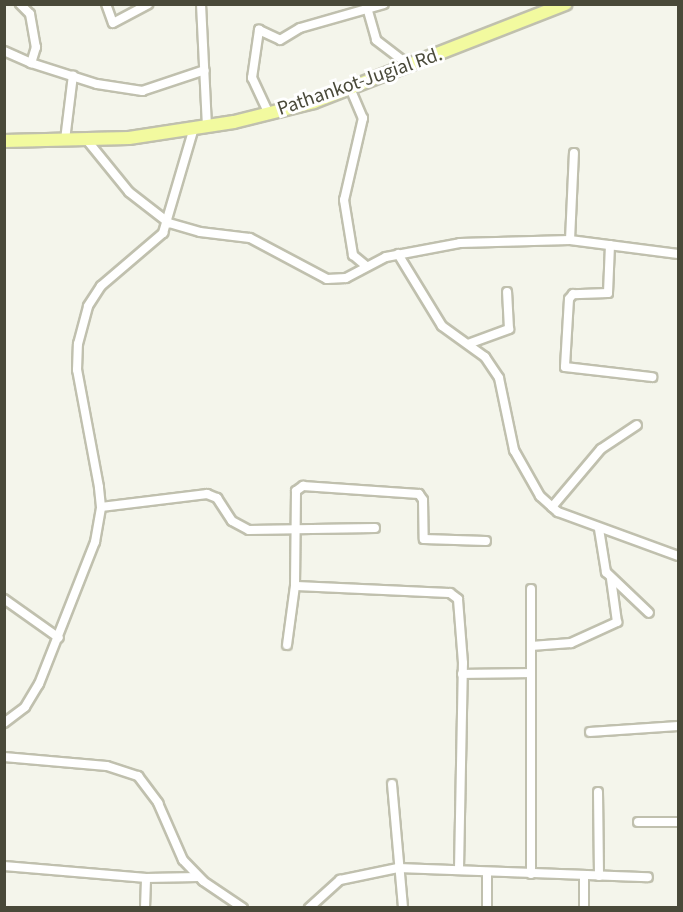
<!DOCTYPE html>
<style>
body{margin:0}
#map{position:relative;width:683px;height:912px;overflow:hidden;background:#f4f5eb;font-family:"Source Sans 3",sans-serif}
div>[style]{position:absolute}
.roads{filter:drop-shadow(2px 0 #c0c0ae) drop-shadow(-2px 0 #c0c0ae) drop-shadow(0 2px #c0c0ae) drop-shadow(0 -2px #c0c0ae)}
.minor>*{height:8px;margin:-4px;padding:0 4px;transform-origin:4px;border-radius:4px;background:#fff}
.primary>*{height:12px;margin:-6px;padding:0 6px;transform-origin:6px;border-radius:6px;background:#f2fa9f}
span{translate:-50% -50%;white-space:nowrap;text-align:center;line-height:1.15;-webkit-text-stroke:6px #fff;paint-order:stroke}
.street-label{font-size:20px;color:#494939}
.frame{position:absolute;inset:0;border:6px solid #494939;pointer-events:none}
</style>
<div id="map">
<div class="roads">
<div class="minor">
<i style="left:20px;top:4px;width:14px;rotate:45deg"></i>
<i style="left:30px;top:14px;width:34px;rotate:80deg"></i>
<i style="left:36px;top:47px;width:17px;rotate:107deg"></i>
<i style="left:31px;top:63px;width:69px;rotate:17.7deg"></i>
<i style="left:97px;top:84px;width:46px;rotate:8.8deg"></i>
<i style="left:142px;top:91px;width:66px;rotate:-18.4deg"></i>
<i style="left:106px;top:4px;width:20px;rotate:70deg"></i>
<i style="left:113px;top:23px;width:40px;rotate:-28deg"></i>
<i style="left:201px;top:4px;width:122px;rotate:87.2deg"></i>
<i style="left:366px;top:4px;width:37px;rotate:74deg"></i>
<i style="left:376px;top:40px;width:43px;rotate:37.4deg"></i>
<i style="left:4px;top:51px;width:30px;rotate:24deg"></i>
<i style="left:350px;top:88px;width:33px;rotate:67deg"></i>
<i style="left:363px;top:118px;width:84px;rotate:103deg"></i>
<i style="left:344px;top:200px;width:56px;rotate:80.7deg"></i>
<i style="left:353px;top:255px;width:17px;rotate:40deg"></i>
<i style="left:269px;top:114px;width:40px;rotate:-115deg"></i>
<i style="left:252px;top:78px;width:49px;rotate:-81.7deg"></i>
<i style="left:259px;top:30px;width:23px;rotate:25deg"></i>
<i style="left:280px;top:40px;width:23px;rotate:-31deg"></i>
<i style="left:300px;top:28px;width:87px;rotate:-15.9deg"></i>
<i style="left:86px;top:139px;width:68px;rotate:50.9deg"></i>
<i style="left:129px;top:192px;width:51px;rotate:37.8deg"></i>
<i style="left:169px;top:223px;width:32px;rotate:16deg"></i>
<i style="left:200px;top:232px;width:50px;rotate:6.8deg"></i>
<i style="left:250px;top:238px;width:87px;rotate:28deg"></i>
<i style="left:327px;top:279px;width:19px;rotate:-3deg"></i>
<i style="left:346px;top:278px;width:45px;rotate:-27.7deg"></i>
<i style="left:386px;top:257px;width:75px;rotate:-10.7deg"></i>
<i style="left:460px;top:243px;width:110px;rotate:-1.6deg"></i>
<i style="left:570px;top:240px;width:109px;rotate:7.4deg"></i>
<i style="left:65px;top:140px;width:65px;rotate:-83deg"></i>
<i style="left:570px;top:240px;width:87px;rotate:-87.4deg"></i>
<i style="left:610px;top:245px;width:48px;rotate:92.4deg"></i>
<i style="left:608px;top:293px;width:35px;rotate:178deg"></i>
<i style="left:573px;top:294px;width:6px;rotate:129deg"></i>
<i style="left:569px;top:299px;width:68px;rotate:93.4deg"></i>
<i style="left:565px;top:367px;width:88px;rotate:6.6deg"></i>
<i style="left:398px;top:254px;width:84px;rotate:58.6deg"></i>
<i style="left:442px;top:326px;width:53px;rotate:35.8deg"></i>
<i style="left:485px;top:357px;width:25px;rotate:56deg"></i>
<i style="left:499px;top:378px;width:74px;rotate:78.2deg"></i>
<i style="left:514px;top:450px;width:53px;rotate:60.5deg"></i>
<i style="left:540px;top:496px;width:24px;rotate:42deg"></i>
<i style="left:558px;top:512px;width:128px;rotate:20.1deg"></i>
<i style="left:468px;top:344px;width:44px;rotate:-20.1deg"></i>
<i style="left:509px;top:329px;width:37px;rotate:-93deg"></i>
<i style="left:101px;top:507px;width:107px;rotate:-7deg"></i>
<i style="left:207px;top:494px;width:11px;rotate:22deg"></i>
<i style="left:217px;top:498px;width:27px;rotate:57deg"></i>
<i style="left:232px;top:521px;width:19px;rotate:28deg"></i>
<i style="left:249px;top:530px;width:126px;rotate:-0.9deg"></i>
<i style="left:552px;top:507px;width:76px;rotate:-49.8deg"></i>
<i style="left:601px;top:449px;width:43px;rotate:-33.7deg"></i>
<i style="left:599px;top:529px;width:44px;rotate:80.8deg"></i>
<i style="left:606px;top:572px;width:59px;rotate:43.6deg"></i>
<i style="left:4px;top:599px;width:67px;rotate:35.3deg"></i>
<i style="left:287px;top:645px;width:60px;rotate:-82.3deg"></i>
<i style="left:531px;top:646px;width:40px;rotate:-4.3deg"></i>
<i style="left:571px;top:643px;width:51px;rotate:-24.5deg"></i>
<i style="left:617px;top:622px;width:43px;rotate:-97.9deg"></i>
<i style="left:462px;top:674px;width:69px;rotate:-0.8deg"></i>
<i style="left:4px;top:723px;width:26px;rotate:-37deg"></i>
<i style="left:25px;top:707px;width:27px;rotate:-59deg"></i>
<i style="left:39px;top:684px;width:153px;rotate:-68.5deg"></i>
<i style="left:95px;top:542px;width:36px;rotate:-80deg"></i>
<i style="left:101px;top:507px;width:20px;rotate:-96deg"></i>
<i style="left:99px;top:487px;width:119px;rotate:-100.6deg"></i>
<i style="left:77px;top:370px;width:26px;rotate:-88deg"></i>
<i style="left:78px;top:344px;width:39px;rotate:-75deg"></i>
<i style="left:88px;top:306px;width:24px;rotate:-57deg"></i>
<i style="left:101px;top:286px;width:82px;rotate:-40.5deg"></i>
<i style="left:163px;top:233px;width:109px;rotate:-73.6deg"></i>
<i style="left:590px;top:732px;width:88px;rotate:-3.9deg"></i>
<i style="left:4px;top:757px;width:103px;rotate:5deg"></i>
<i style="left:107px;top:766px;width:33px;rotate:18deg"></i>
<i style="left:138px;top:776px;width:34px;rotate:53deg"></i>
<i style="left:158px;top:803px;width:62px;rotate:66.3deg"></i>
<i style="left:183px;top:860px;width:29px;rotate:46deg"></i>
<i style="left:203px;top:881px;width:48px;rotate:34deg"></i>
<i style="left:392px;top:784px;width:124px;rotate:84.9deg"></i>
<i style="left:598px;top:792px;width:84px;rotate:89.3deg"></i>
<i style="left:638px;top:822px;width:40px"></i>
<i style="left:4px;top:866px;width:143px;rotate:4.8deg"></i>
<i style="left:146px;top:878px;width:52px;rotate:-1.1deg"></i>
<i style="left:459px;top:869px;width:206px;rotate:-88.9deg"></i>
<i style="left:463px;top:663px;width:64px;rotate:-94.5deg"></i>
<i style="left:458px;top:599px;width:10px;rotate:-143deg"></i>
<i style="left:450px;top:593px;width:155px;rotate:-177.4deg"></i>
<i style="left:295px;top:586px;width:95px;rotate:-89.4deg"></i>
<i style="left:296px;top:491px;width:9px;rotate:-36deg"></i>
<i style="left:303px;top:486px;width:116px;rotate:3.9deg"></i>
<i style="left:419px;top:494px;width:7px;rotate:56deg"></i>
<i style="left:423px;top:500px;width:39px;rotate:89deg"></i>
<i style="left:424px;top:539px;width:62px;rotate:1.8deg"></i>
<i style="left:531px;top:874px;width:285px;rotate:-90deg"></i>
<i style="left:584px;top:876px;width:32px;rotate:90deg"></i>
<i style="left:145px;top:908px;width:30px;rotate:-88deg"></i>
<i style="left:309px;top:908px;width:42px;rotate:-42.1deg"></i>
<i style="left:340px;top:880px;width:59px;rotate:-11.7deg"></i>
<i style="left:398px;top:868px;width:250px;rotate:2.1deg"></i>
<i style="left:487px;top:908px;width:36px;rotate:-90deg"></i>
</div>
<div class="primary">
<i style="left:4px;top:141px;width:125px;rotate:-1.4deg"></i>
<i style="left:129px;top:138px;width:106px;rotate:-8.7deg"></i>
<i style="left:234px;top:122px;width:82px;rotate:-14deg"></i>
<i style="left:314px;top:102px;width:270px;rotate:-21.3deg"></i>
</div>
</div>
<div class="street-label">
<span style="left:360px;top:82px;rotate:-19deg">Pathankot-Jugial Rd.</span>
</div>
<div class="frame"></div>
</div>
